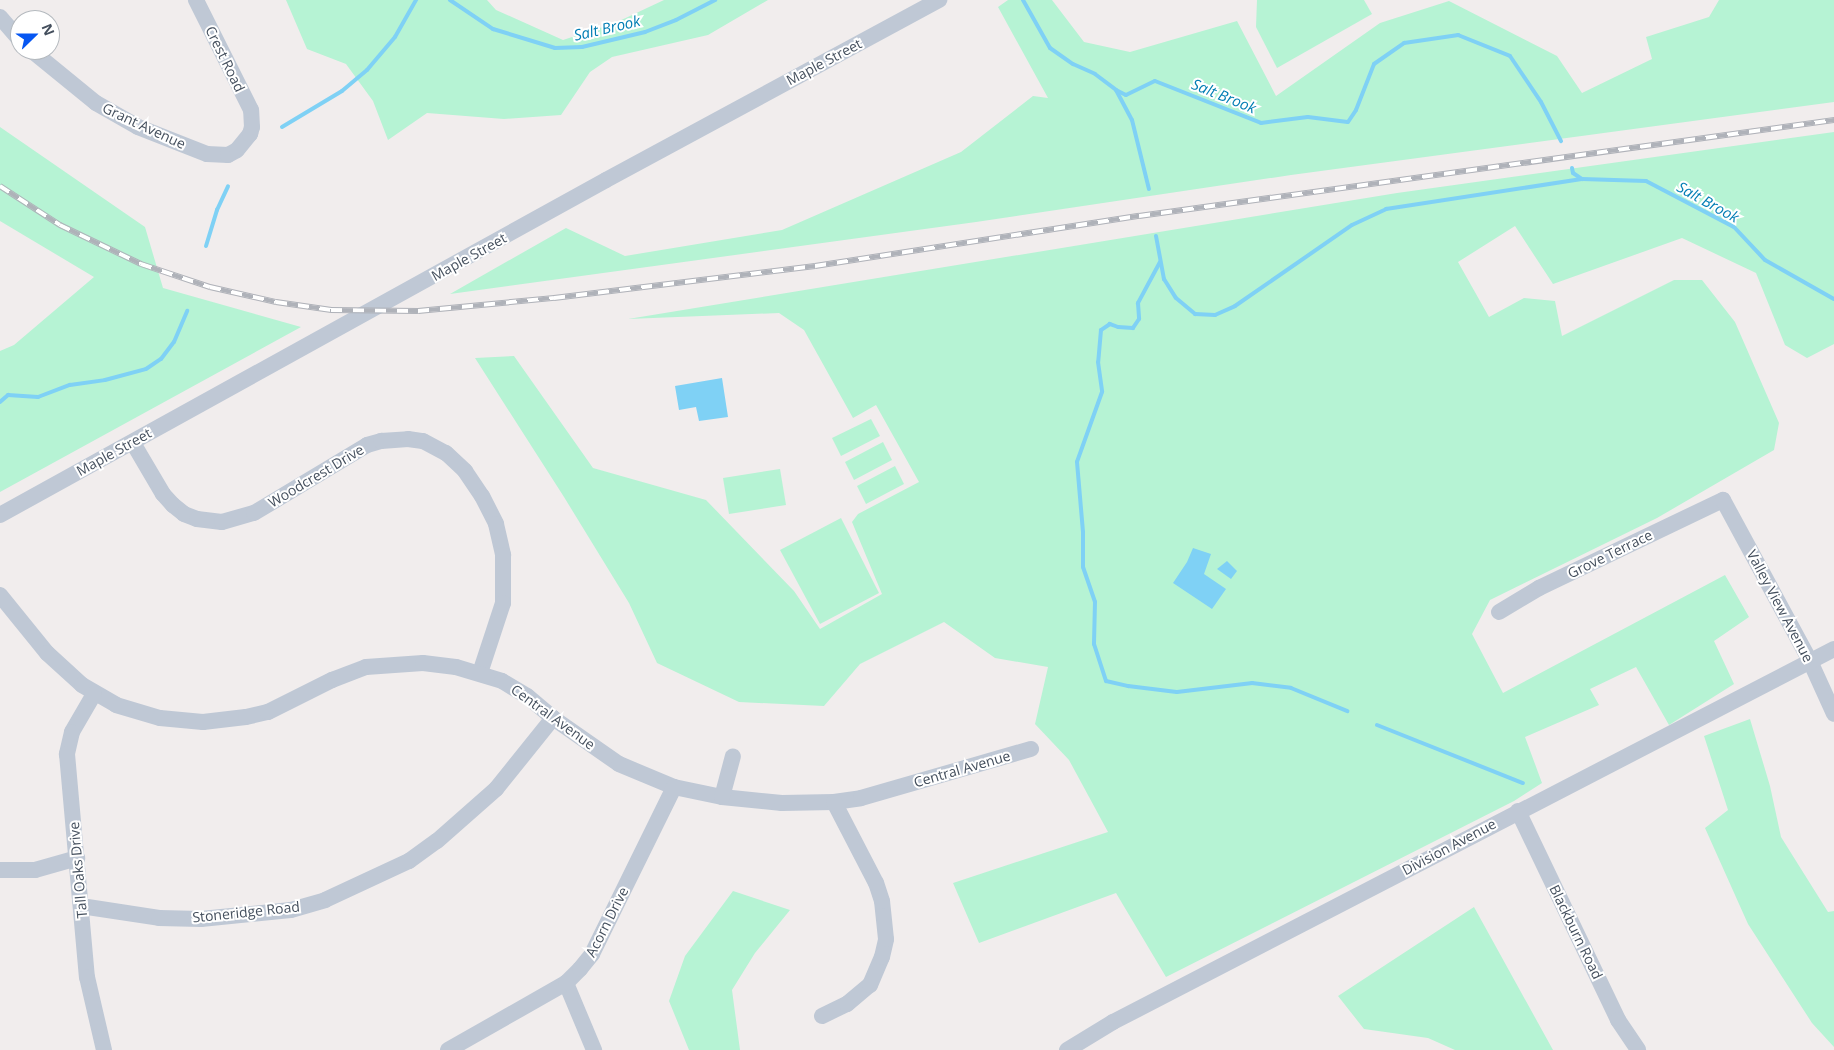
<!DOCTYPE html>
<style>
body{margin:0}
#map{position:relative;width:1834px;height:1050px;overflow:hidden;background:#f1eded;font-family:"Open Sans",sans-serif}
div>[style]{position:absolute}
.green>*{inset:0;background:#b6f3d4}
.water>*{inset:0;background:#7fd1f5}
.stream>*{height:4px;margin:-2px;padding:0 2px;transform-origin:2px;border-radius:2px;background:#7fd1f5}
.minor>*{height:16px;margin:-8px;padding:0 8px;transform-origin:8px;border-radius:8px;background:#bfc8d5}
.rail>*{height:5.5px;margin-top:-2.75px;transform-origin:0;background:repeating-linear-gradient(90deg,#fff 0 11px,#afb2b9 0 22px);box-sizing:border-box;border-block:1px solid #afb2b9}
span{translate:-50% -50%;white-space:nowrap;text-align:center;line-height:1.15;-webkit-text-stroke:4px #fff;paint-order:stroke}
.street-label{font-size:14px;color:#444f5d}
.water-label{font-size:15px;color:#007db4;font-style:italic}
.north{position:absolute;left:10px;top:10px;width:50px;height:50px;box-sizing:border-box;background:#fff;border:1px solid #b4b9be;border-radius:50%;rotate:68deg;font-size:14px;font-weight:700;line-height:20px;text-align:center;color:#444f5d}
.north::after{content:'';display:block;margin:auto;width:18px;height:22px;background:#0656f2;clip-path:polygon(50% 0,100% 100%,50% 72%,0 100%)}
</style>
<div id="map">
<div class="green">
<i style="clip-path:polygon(286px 0,487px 0,496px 10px,563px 40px,615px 23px,664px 0,768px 0,708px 35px,612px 57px,590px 72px,561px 115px,504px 119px,427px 113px,388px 140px,373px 101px,346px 64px,307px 49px)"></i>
<i style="clip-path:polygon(1008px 0,1052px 0,1084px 42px,1130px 52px,1237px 21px,1276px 96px,1380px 23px,1449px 1px,1557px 56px,1582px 93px,1652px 59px,1646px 37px,1709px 17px,1719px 0,1834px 0,1834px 102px,1291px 175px,976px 222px,450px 294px,566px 228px,625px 256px,782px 230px,961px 152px,1033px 96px,1048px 98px,998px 7px)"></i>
<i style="clip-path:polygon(1257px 0,1364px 0,1372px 14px,1277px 68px,1256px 27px)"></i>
<i style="clip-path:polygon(0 127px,145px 227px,163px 288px,301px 327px,0 492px,0 351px,14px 345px,94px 277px,0 221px)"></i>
<i style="clip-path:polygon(1834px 132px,1834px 344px,1807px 358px,1785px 345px,1756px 273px,1682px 238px,1553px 284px,1515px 226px,1458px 262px,1489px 317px,1524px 298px,1555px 301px,1562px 336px,1674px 280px,1702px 280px,1735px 322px,1779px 423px,1774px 450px,1657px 518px,1490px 600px,1472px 634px,1503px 693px,1725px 575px,1749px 617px,1714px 641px,1734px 684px,1669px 725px,1636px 667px,1590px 689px,1599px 705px,1525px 737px,1542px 783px,1514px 801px,1166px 977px,1116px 893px,979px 943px,953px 883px,1108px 832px,1069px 760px,1035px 724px,1048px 667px,995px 658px,944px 622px,860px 664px,824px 706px,739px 702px,657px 663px,629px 603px,564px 497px,475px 358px,514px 356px,593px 468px,706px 500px,794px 591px,820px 629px,882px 594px,852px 522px,858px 514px,919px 482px,876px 405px,853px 418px,804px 330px,779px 313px,628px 319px,1397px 193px)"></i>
<i style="clip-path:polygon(871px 419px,880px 436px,841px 456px,832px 438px)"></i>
<i style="clip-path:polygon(883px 442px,892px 460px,854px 480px,845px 462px)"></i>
<i style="clip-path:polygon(895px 466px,904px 484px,866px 504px,857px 486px)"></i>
<i style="clip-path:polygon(780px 469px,786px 505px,729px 514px,723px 478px)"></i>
<i style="clip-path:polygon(841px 518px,879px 593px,820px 624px,780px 550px)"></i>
<i style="clip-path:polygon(1750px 719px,1770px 786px,1781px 837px,1828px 912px,1834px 911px,1834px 1047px,1812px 1023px,1748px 924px,1705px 828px,1728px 810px,1704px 736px)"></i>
<i style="clip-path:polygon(733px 891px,790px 910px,755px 953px,732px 990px,740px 1050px,689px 1050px,669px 1001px,685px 956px)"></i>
<i style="clip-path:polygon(1474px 907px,1553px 1050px,1455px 1050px,1428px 1038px,1364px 1029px,1338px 996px)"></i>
</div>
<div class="water">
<i style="clip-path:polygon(722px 378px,728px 417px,699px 421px,696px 407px,679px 410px,675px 386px)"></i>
<i style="clip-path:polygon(1193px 548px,1211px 554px,1204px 574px,1226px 589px,1212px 609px,1173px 583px,1187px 562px)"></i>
<i style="clip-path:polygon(1227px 561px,1237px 571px,1231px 579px,1217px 569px)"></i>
</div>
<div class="stream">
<i style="left:450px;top:0;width:52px;rotate:34deg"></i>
<i style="left:493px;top:29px;width:65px;rotate:17deg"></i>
<i style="left:555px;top:48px;width:27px;rotate:-2deg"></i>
<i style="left:582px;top:47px;width:65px;rotate:-13.4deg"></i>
<i style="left:645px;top:32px;width:33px;rotate:-21deg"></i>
<i style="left:676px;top:20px;width:44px;rotate:-27.1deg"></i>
<i style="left:1023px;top:0;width:55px;rotate:60.6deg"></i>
<i style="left:1050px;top:48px;width:28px;rotate:35deg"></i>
<i style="left:1073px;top:64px;width:24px;rotate:24deg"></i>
<i style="left:1095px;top:74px;width:26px;rotate:37deg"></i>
<i style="left:1116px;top:90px;width:34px;rotate:62deg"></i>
<i style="left:1132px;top:120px;width:71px;rotate:76.2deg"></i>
<i style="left:1116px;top:90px;width:11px;rotate:27deg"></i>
<i style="left:1126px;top:95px;width:32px;rotate:-26deg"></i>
<i style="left:1155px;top:81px;width:114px;rotate:21.6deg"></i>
<i style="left:1261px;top:123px;width:47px;rotate:-7.3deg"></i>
<i style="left:1308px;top:117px;width:40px;rotate:7.1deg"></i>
<i style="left:1348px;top:122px;width:14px;rotate:-56deg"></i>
<i style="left:1356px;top:110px;width:49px;rotate:-68.6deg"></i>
<i style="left:1374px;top:64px;width:37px;rotate:-35deg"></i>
<i style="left:1404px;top:43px;width:55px;rotate:-8.4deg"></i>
<i style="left:1458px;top:35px;width:56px;rotate:22deg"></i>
<i style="left:1510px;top:56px;width:55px;rotate:56deg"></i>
<i style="left:1541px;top:102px;width:44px;rotate:62.9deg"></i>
<i style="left:282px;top:127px;width:70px;rotate:-31deg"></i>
<i style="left:342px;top:91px;width:33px;rotate:-40deg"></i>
<i style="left:367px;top:70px;width:43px;rotate:-49.7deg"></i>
<i style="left:395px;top:37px;width:43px;rotate:-60.4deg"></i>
<i style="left:1572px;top:168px;width:5px;rotate:79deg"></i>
<i style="left:1573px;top:173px;width:11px;rotate:34deg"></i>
<i style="left:1156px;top:236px;width:44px;rotate:79.5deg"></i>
<i style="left:1164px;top:279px;width:22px;rotate:58deg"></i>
<i style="left:1176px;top:298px;width:25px;rotate:40deg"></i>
<i style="left:1195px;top:314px;width:20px;rotate:3deg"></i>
<i style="left:1215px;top:315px;width:22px;rotate:-24deg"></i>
<i style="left:1235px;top:306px;width:142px;rotate:-34.7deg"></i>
<i style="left:1352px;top:225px;width:38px;rotate:-25deg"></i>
<i style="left:1386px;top:209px;width:198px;rotate:-8.7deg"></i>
<i style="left:1582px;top:179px;width:64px;rotate:1.8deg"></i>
<i style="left:1646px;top:181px;width:99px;rotate:27.6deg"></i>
<i style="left:1734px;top:227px;width:45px;rotate:46.8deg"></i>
<i style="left:1765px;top:260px;width:79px;rotate:29.5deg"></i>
<i style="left:206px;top:246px;width:38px;rotate:-73deg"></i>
<i style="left:217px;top:210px;width:26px;rotate:-65deg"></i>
<i style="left:1160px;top:262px;width:47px;rotate:118.2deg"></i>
<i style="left:1138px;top:303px;width:16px;rotate:86deg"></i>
<i style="left:1139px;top:319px;width:11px;rotate:124deg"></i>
<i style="left:1133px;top:328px;width:15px;rotate:-176deg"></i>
<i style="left:1118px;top:327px;width:9px;rotate:-159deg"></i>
<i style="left:1110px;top:324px;width:11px;rotate:146deg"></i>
<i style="left:1101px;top:330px;width:32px;rotate:95deg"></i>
<i style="left:1098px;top:362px;width:30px;rotate:82deg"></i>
<i style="left:1102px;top:392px;width:74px;rotate:109.7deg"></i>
<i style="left:1077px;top:462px;width:70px;rotate:85.1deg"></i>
<i style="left:1083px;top:532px;width:35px;rotate:90deg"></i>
<i style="left:1083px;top:567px;width:37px;rotate:71deg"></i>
<i style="left:1095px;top:602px;width:42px;rotate:91.4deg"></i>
<i style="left:1094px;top:644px;width:39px;rotate:72deg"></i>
<i style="left:1106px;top:681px;width:23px;rotate:13deg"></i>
<i style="left:1128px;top:686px;width:49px;rotate:7deg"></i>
<i style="left:1177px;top:692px;width:76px;rotate:-6.8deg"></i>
<i style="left:1252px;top:683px;width:39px;rotate:7deg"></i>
<i style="left:1291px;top:688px;width:61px;rotate:22.3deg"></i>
<i style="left:0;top:402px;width:11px;rotate:-41deg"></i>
<i style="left:8px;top:395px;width:30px;rotate:4deg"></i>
<i style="left:38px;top:397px;width:34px;rotate:-21deg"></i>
<i style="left:70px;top:385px;width:35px;rotate:-8deg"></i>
<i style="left:105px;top:380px;width:42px;rotate:-15deg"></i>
<i style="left:146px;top:369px;width:18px;rotate:-34deg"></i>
<i style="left:161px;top:359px;width:21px;rotate:-53deg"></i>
<i style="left:174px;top:342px;width:34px;rotate:-67deg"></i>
<i style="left:1377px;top:725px;width:157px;rotate:21.7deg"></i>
</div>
<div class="minor">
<i style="left:0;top:17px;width:30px;rotate:49deg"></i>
<i style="left:31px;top:50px;width:84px;rotate:39.2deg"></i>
<i style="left:96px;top:103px;width:48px;rotate:29.7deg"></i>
<i style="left:138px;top:127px;width:74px;rotate:21.4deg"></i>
<i style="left:207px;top:154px;width:21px;rotate:3deg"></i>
<i style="left:228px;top:155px;width:10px;rotate:-29deg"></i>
<i style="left:237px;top:150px;width:21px;rotate:-51deg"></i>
<i style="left:250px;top:134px;width:7px;rotate:-74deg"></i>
<i style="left:252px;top:127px;width:17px;rotate:-93deg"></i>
<i style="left:251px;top:110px;width:123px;rotate:-116.6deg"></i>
<i style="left:133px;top:443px;width:59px;rotate:59.5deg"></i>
<i style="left:163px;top:494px;width:15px;rotate:48deg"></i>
<i style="left:173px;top:505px;width:14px;rotate:39deg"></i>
<i style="left:184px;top:514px;width:14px;rotate:21deg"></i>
<i style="left:197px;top:519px;width:25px;rotate:7deg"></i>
<i style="left:222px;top:522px;width:33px;rotate:-16deg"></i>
<i style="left:254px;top:513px;width:132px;rotate:-31deg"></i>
<i style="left:367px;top:445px;width:15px;rotate:-16deg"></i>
<i style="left:381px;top:441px;width:27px;rotate:-4deg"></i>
<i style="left:408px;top:439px;width:15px;rotate:8deg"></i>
<i style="left:423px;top:441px;width:26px;rotate:28deg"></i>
<i style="left:446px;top:453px;width:26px;rotate:43deg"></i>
<i style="left:465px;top:471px;width:30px;rotate:56deg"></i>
<i style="left:482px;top:496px;width:31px;rotate:63deg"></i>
<i style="left:496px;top:524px;width:32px;rotate:77deg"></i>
<i style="left:503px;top:555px;width:48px;rotate:90deg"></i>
<i style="left:503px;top:603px;width:74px;rotate:108.2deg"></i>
<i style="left:0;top:515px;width:692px;rotate:-28.93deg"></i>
<i style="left:606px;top:180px;width:379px;rotate:-28.4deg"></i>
<i style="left:0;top:595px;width:75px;rotate:51deg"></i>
<i style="left:47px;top:653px;width:47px;rotate:42.4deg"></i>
<i style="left:82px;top:685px;width:39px;rotate:30deg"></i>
<i style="left:116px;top:705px;width:46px;rotate:16.5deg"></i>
<i style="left:160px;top:718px;width:43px;rotate:5.3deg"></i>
<i style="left:203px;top:722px;width:43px;rotate:-6.6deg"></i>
<i style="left:246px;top:717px;width:23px;rotate:-13deg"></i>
<i style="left:268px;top:712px;width:72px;rotate:-26.6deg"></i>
<i style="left:332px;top:680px;width:36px;rotate:-21deg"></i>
<i style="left:366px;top:667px;width:57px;rotate:-4deg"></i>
<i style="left:423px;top:663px;width:33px;rotate:7deg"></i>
<i style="left:456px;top:667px;width:48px;rotate:16.9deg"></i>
<i style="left:502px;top:681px;width:29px;rotate:31deg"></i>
<i style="left:527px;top:696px;width:34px;rotate:40deg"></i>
<i style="left:553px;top:718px;width:80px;rotate:34.9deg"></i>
<i style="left:619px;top:764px;width:60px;rotate:22.7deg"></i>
<i style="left:674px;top:787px;width:49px;rotate:11.8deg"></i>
<i style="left:722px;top:797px;width:60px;rotate:5.7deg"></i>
<i style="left:782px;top:803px;width:52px;rotate:-1.1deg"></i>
<i style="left:834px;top:802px;width:27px;rotate:-8deg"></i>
<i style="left:861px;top:798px;width:177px;rotate:-16.1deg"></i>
<i style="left:1499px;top:612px;width:47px;rotate:-31deg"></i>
<i style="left:1539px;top:588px;width:204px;rotate:-25.6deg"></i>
<i style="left:1723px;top:500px;width:183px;rotate:61.6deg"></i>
<i style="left:1810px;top:661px;width:58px;rotate:65.6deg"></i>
<i style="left:94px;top:694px;width:44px;rotate:120.1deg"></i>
<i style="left:72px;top:732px;width:23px;rotate:103deg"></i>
<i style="left:67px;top:754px;width:224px;rotate:84.9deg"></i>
<i style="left:87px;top:977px;width:75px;rotate:76.9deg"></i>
<i style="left:722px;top:797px;width:42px;rotate:-75deg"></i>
<i style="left:1518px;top:811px;width:232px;rotate:64.4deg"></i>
<i style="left:1618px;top:1020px;width:36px;rotate:56deg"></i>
<i style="left:0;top:870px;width:35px"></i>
<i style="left:35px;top:870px;width:44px;rotate:-15.9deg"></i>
<i style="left:81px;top:906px;width:79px;rotate:8.7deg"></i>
<i style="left:159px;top:918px;width:42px;rotate:1.4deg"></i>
<i style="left:201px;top:919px;width:90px;rotate:-5.7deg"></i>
<i style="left:291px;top:910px;width:35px;rotate:-16deg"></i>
<i style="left:325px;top:900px;width:93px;rotate:-24.9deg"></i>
<i style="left:409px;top:861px;width:34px;rotate:-36deg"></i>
<i style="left:437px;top:841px;width:79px;rotate:-41.4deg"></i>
<i style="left:496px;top:789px;width:91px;rotate:-51.2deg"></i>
<i style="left:566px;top:983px;width:73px;rotate:67.3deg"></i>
<i style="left:822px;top:1016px;width:28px;rotate:-26deg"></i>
<i style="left:847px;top:1004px;width:30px;rotate:-40deg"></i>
<i style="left:870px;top:985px;width:30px;rotate:-67deg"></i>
<i style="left:882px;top:957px;width:18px;rotate:-77deg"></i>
<i style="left:886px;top:939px;width:38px;rotate:-96deg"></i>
<i style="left:882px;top:901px;width:19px;rotate:-108deg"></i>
<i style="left:876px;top:883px;width:91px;rotate:-117.4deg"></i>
<i style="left:448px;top:1050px;width:136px;rotate:-29.6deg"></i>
<i style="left:566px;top:983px;width:20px;rotate:-45deg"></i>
<i style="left:580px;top:969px;width:19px;rotate:-51deg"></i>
<i style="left:592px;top:954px;width:186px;rotate:-63.8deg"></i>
<i style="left:1067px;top:1050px;width:54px;rotate:-31.3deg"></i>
<i style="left:1113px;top:1022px;width:812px;rotate:-27.35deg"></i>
</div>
<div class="rail">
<i style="left:0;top:186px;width:72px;rotate:33deg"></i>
<i style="left:60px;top:225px;width:90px;rotate:25.7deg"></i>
<i style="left:141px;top:264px;width:73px;rotate:18.4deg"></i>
<i style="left:210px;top:287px;width:68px;rotate:12.8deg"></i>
<i style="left:276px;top:302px;width:56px;rotate:8.3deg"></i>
<i style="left:331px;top:310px;width:87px;rotate:0.7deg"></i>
<i style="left:418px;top:311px;width:137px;rotate:-5.5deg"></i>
<i style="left:554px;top:298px;width:263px;rotate:-7deg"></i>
<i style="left:815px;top:266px;width:328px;rotate:-8.8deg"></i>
<i style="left:1139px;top:216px;width:702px;rotate:-7.86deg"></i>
</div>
<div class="street-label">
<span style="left:225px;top:59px;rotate:64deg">Crest Road</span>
<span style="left:824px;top:62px;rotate:-28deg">Maple Street</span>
<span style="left:144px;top:126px;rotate:25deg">Grant Avenue</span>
<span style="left:469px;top:257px;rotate:-29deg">Maple Street</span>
<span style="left:114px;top:452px;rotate:-29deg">Maple Street</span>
<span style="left:316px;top:476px;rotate:-31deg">Woodcrest Drive</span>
<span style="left:1610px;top:554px;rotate:-26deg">Grove Terrace</span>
<span style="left:1780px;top:606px;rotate:62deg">Valley View Avenue</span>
<span style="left:553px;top:717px;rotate:36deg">Central Avenue</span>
<span style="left:962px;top:769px;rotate:-16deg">Central Avenue</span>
<span style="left:1449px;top:847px;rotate:-28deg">Division Avenue</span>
<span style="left:78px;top:870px;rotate:-95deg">Tall Oaks Drive</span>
<span style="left:246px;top:912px;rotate:-6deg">Stoneridge Road</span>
<span style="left:607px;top:922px;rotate:-63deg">Acorn Drive</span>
<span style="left:1576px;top:932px;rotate:64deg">Blackburn Road</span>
</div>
<div class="water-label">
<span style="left:607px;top:28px;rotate:-13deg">Salt Brook</span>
<span style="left:1224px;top:96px;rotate:22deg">Salt Brook</span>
<span style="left:1708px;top:202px;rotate:29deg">Salt Brook</span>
</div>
<div class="north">N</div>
</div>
